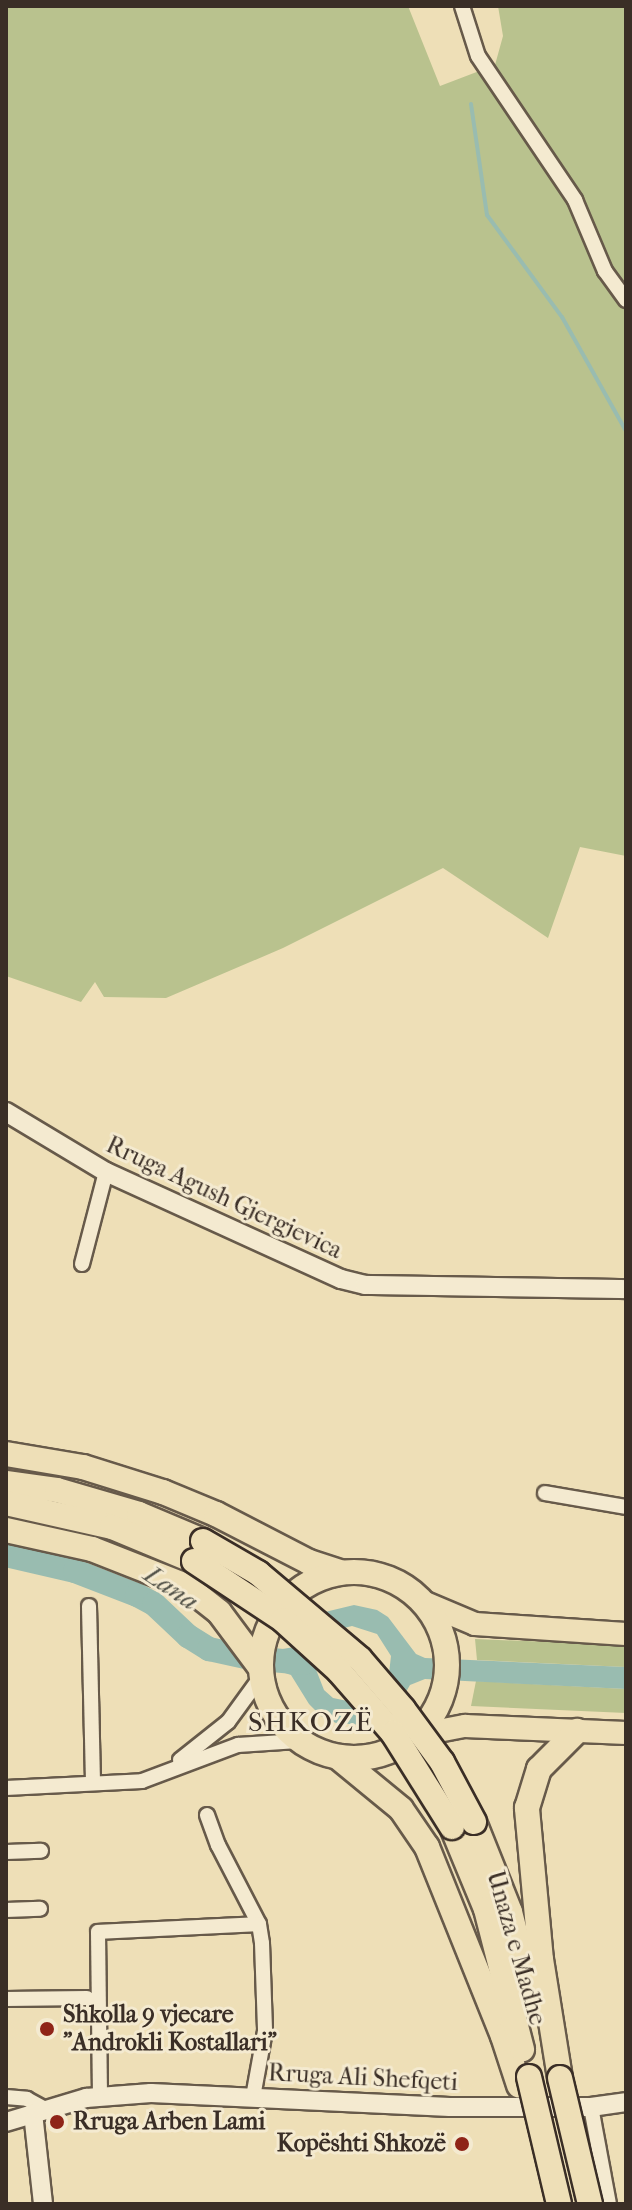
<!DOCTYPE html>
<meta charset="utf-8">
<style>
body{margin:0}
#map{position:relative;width:632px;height:2210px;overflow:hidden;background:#eedfb7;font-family:"IM FELL French Canon",serif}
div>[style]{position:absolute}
.green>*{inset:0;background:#b9c28e}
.water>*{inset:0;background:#99bcb0}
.stream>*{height:4px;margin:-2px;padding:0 2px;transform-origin:2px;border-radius:2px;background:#99bcb0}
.river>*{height:24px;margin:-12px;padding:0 12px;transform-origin:12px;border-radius:12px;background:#99bcb0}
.roads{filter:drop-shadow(2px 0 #675a4a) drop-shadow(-2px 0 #675a4a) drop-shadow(0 2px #675a4a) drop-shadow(0 -2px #675a4a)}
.street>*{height:14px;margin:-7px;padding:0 7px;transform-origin:7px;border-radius:7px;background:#f4ead0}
.secondary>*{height:18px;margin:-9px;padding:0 9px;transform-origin:9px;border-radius:9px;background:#f4ead0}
.primary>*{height:22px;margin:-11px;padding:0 11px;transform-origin:11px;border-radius:11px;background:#eedfb7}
.highway>*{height:24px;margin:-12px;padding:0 12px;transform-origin:12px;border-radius:12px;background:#eedfb7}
.highway>.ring{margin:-12px;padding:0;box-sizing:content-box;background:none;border:24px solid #eedfb7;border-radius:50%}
.bridges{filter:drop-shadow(2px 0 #3a2e26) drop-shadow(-2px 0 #3a2e26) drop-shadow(0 2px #3a2e26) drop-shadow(0 -2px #3a2e26)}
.highway-bridge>*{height:24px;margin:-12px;padding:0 12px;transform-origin:12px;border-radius:12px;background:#eedfb7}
.dots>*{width:22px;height:22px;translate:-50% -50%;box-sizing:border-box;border:4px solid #f4ead0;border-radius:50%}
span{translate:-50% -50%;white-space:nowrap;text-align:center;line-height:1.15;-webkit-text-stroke:6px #f4ead0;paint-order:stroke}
.street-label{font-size:24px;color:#3a2e26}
.poi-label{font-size:24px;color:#3a2e26;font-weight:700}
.left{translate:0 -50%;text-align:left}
.right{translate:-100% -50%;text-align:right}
.water-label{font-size:26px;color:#525248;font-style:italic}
.quarter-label{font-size:28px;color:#3a2e26;letter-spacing:2px}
.frame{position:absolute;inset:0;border:8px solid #3a2e26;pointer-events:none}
</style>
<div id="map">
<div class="green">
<i style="clip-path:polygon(6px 6px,408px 6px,440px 86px,495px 65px,503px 36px,498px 6px,626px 6px,626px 856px,580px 847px,548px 938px,443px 868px,283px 948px,166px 998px,104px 997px,95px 982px,81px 1002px,6px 976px)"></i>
<i style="clip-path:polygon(475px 1639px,626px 1645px,626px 1667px,477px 1660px)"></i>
<i style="clip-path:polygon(476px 1681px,626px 1689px,626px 1713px,471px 1706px)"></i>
</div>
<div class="water">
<i style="clip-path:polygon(evenodd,354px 1605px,377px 1610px,388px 1617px,416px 1654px,425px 1658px,626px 1667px,626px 1689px,425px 1679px,410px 1685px,400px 1702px,378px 1720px,363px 1725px,336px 1723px,321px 1716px,309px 1704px,291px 1675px,276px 1670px,277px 1650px,294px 1647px,325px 1612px,354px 1605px,352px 1626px,377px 1634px,391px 1656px,388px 1682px,357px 1703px,333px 1698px,324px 1690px,315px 1667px,316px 1655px,340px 1629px,352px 1626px)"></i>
</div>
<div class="stream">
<i style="left:471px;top:104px;width:112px;rotate:81.8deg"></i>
<i style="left:487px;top:215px;width:127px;rotate:53.7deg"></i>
<i style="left:562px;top:317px;width:131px;rotate:60.7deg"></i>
</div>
<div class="river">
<i style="left:6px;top:1555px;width:71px;rotate:13.1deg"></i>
<i style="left:75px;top:1571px;width:66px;rotate:21.2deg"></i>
<i style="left:137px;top:1595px;width:19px;rotate:28deg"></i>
<i style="left:154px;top:1604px;width:47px;rotate:43.3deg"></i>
<i style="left:188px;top:1636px;width:25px;rotate:32deg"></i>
<i style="left:209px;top:1649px;width:42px;rotate:12.4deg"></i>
<i style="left:250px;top:1658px;width:55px;rotate:5.2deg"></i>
</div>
<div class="roads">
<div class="street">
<i style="left:462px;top:6px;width:52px;rotate:72.3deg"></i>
<i style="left:478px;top:56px;width:174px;rotate:56deg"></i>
<i style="left:575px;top:200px;width:77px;rotate:67.1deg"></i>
<i style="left:605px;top:271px;width:36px;rotate:54deg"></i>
<i style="left:82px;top:1264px;width:95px;rotate:-75.4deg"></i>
<i style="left:545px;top:1493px;width:82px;rotate:9.8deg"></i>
<i style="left:89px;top:1606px;width:177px;rotate:88.7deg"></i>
<i style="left:180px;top:1760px;width:61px;rotate:-38.4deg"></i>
<i style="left:228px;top:1722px;width:54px;rotate:-54deg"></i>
<i style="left:6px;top:1788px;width:136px;rotate:-2.9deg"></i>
<i style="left:142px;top:1781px;width:103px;rotate:-20.6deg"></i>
<i style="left:238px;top:1745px;width:60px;rotate:-3.8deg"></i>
<i style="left:207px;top:1815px;width:32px;rotate:70deg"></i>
<i style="left:218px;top:1845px;width:89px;rotate:62.6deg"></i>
<i style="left:259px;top:1924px;width:19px;rotate:81deg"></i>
<i style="left:262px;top:1943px;width:88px;rotate:88deg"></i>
<i style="left:265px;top:2031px;width:67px;rotate:100.3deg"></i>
<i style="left:6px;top:1852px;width:35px;rotate:-2deg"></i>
<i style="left:6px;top:1910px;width:34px;rotate:-2deg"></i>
<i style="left:6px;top:1999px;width:81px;rotate:-0.7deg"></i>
<i style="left:100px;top:2096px;width:164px;rotate:-90.7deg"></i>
<i style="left:98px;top:1932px;width:161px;rotate:-2.8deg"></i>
<i style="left:6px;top:2097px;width:21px;rotate:5deg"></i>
<i style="left:27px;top:2099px;width:21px;rotate:29deg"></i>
<i style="left:591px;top:2107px;width:99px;rotate:79.5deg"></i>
</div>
<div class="secondary">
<i style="left:6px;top:1112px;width:117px;rotate:31deg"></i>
<i style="left:106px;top:1172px;width:258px;rotate:24.5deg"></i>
<i style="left:341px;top:1279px;width:25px;rotate:14deg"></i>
<i style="left:365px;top:1285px;width:261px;rotate:0.9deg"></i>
<i style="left:33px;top:2113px;width:92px;rotate:83.7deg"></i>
<i style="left:6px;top:2122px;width:84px;rotate:-16.7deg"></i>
<i style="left:86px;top:2098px;width:65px;rotate:-4.4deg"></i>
<i style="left:151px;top:2093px;width:299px;rotate:2.7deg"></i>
<i style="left:450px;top:2107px;width:141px"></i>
<i style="left:591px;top:2107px;width:35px;rotate:-8deg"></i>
</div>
<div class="primary">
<i style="left:425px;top:1603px;width:54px;rotate:22.8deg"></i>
<i style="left:475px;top:1624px;width:151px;rotate:3.8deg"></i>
<i style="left:409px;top:1741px;width:26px;rotate:-21deg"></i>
<i style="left:433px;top:1732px;width:33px;rotate:-11deg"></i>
<i style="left:465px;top:1726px;width:161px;rotate:2.5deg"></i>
</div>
<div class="highway">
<i style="left:6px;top:1454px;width:78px;rotate:9.6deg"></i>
<i style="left:83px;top:1467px;width:84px;rotate:17.4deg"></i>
<i style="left:163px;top:1492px;width:57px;rotate:22.5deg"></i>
<i style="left:216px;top:1514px;width:105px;rotate:27.3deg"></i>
<i style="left:309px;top:1562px;width:33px;rotate:18deg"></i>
<i style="left:6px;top:1483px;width:51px;rotate:7.8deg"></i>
<i style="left:57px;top:1490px;width:85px;rotate:16.3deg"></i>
<i style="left:139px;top:1514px;width:69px;rotate:22.9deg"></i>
<i style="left:6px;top:1503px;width:109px;rotate:12.8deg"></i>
<i style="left:112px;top:1527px;width:89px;rotate:22.5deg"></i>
<i style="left:6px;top:1530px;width:88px;rotate:12.5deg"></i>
<i style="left:92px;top:1549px;width:101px;rotate:21.5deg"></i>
<i style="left:186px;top:1586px;width:42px;rotate:38.2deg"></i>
<i style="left:219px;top:1612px;width:69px;rotate:53.3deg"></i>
<i class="ring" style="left:261px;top:1572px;width:162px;height:162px"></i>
<i style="left:339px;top:1758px;width:80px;rotate:39.4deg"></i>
<i style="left:401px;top:1809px;width:46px;rotate:55.6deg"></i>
<i style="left:427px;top:1847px;width:204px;rotate:68.1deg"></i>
<i style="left:503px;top:2036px;width:52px;rotate:71.9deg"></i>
<i style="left:474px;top:1822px;width:97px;rotate:68.2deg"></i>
<i style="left:510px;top:1912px;width:93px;rotate:75.7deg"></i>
<i style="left:452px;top:1827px;width:89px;rotate:67.5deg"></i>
<i style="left:486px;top:1909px;width:145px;rotate:75.6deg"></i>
<i style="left:560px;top:2078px;width:120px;rotate:-99.1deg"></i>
<i style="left:541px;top:1960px;width:153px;rotate:-95.3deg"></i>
<i style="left:527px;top:1808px;width:41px;rotate:-72.9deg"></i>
<i style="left:539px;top:1769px;width:54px;rotate:-45deg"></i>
</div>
</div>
<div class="bridges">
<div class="highway-bridge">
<i style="left:203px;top:1541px;width:64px;rotate:30.2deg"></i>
<i style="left:258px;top:1573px;width:133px;rotate:40.1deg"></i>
<i style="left:360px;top:1659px;width:66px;rotate:49.3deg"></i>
<i style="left:403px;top:1709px;width:66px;rotate:53.7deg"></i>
<i style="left:442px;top:1762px;width:68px;rotate:61.9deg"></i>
<i style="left:194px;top:1561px;width:107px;rotate:33.5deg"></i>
<i style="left:283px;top:1620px;width:76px;rotate:42.3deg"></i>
<i style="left:339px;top:1671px;width:82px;rotate:48.9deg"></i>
<i style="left:393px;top:1733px;width:111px;rotate:57.9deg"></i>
<i style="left:529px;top:2077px;width:130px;rotate:76.7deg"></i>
<i style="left:560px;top:2078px;width:130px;rotate:76.6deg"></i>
</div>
</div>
<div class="dots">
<i style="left:47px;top:2029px;background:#8f2418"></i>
<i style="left:57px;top:2122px;background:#8f2418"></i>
<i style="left:462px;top:2144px;background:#8f2418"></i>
</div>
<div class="street-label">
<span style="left:224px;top:1198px;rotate:25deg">Rruga Agush Gjergjevica</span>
<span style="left:516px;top:1948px;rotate:74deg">Unaza e Madhe</span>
<span style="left:363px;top:2078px;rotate:3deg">Rruga Ali Shefqeti</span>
</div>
<div class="poi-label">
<span class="left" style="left:63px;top:2029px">Shkolla 9 vjecare<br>"Androkli Kostallari"</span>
<span class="left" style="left:73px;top:2122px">Rruga Arben Lami</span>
<span class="right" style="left:446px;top:2144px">Kopështi Shkozë</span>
</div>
<div class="water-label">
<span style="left:171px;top:1588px;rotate:34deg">Lana</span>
</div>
<div class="quarter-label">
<span style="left:311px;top:1722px">SHKOZË</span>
</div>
<div class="frame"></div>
</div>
